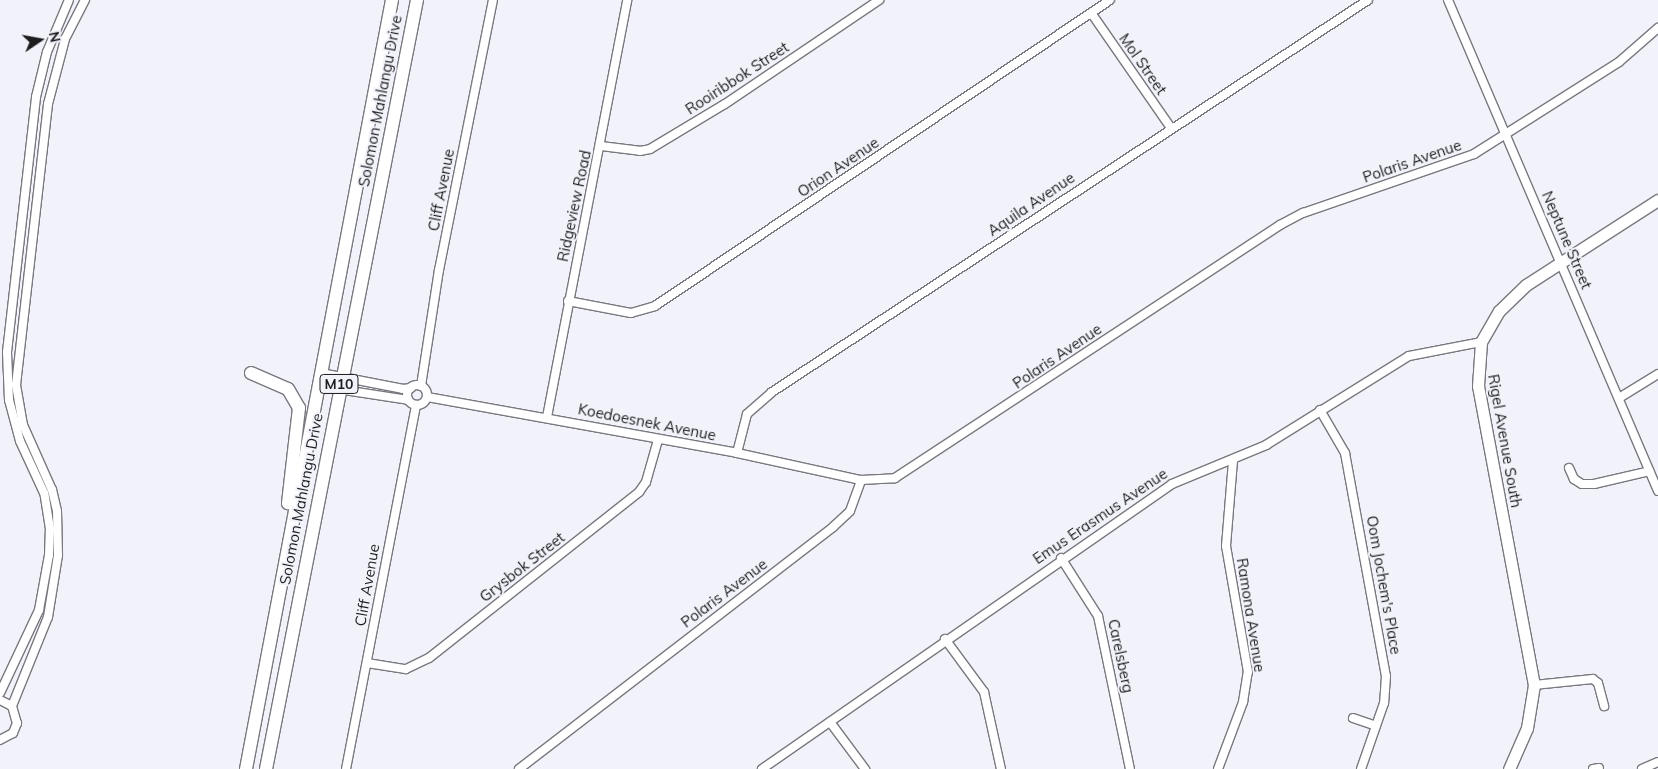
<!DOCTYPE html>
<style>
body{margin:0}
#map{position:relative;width:1658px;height:769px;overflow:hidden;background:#f2f2fb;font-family:Mulish,sans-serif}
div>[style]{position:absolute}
.roads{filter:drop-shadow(1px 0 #78787f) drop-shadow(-1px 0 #78787f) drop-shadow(0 1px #78787f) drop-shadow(0 -1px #78787f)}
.street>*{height:8px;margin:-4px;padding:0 4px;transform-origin:4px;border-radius:4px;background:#fff}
.street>.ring{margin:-4px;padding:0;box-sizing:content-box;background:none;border:8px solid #fff;border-radius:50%}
.secondary>*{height:11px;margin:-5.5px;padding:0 5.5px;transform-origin:5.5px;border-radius:5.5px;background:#fff}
.primary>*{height:12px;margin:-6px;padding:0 6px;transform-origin:6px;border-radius:6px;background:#fff}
span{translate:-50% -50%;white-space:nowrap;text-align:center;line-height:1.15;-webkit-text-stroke:4px #f2f2fb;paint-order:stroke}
.shield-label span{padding:1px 4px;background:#f2f2fb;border:1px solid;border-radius:4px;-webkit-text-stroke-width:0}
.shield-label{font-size:14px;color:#1d1d20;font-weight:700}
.street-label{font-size:15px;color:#1d1d20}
.north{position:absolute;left:15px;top:15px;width:50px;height:50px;-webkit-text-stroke:4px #f2f2fb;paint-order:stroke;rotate:78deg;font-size:14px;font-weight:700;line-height:20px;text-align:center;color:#1d1d20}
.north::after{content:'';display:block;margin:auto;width:18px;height:22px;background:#1d1d20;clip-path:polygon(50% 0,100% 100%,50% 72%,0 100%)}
</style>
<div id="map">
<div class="roads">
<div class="street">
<i style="left:1448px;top:0;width:534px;rotate:66.84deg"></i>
<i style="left:1092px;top:14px;width:139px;rotate:55.3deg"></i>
<i style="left:601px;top:146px;width:39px;rotate:7deg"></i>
<i style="left:640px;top:151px;width:10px;rotate:-11deg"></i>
<i style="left:650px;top:149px;width:87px;rotate:-31deg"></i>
<i style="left:725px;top:104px;width:186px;rotate:-34deg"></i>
<i style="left:568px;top:301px;width:64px;rotate:10.8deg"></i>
<i style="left:631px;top:313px;width:25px;rotate:-16deg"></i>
<i style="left:655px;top:306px;width:548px;rotate:-33.92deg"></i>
<i style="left:321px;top:373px;width:84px;rotate:11deg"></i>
<i style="left:403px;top:389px;width:8px;rotate:-7deg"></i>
<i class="ring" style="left:407px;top:385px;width:12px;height:12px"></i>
<i style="left:318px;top:386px;width:91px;rotate:8.8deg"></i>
<i style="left:421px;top:386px;width:117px;rotate:-81.2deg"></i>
<i style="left:439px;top:270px;width:275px;rotate:-78.7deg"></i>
<i style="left:427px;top:397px;width:315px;rotate:10.2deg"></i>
<i style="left:737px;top:453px;width:127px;rotate:12.3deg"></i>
<i style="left:861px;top:480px;width:34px;rotate:-3deg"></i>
<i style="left:895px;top:478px;width:461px;rotate:-33.3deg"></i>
<i style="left:1280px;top:225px;width:26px;rotate:-28deg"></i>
<i style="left:1303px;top:213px;width:181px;rotate:-19deg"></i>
<i style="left:1474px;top:154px;width:172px;rotate:-32.4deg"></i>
<i style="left:1619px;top:62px;width:52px;rotate:-41.1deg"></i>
<i style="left:1619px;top:398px;width:46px;rotate:-31.6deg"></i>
<i style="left:1320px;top:410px;width:50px;rotate:59.8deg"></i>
<i style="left:1345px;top:453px;width:227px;rotate:79.6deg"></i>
<i style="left:1386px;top:676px;width:27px;rotate:94deg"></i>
<i style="left:1384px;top:703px;width:70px;rotate:109.2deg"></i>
<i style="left:547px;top:417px;width:425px;rotate:-79.1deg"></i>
<i style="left:737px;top:453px;width:40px;rotate:-75.6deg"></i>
<i style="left:747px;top:414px;width:33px;rotate:-41deg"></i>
<i style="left:772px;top:392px;width:713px;rotate:-33.33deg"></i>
<i style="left:1569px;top:468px;width:12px;rotate:66deg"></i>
<i style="left:1574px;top:479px;width:9px;rotate:32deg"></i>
<i style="left:1582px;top:484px;width:12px"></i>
<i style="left:1594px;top:484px;width:57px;rotate:-13.1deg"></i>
<i style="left:1061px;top:558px;width:69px;rotate:57.5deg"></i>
<i style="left:1098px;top:616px;width:156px;rotate:78.2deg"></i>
<i style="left:945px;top:639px;width:66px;rotate:53.7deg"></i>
<i style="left:984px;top:692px;width:79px;rotate:77.6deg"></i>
<i style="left:367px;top:663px;width:39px;rotate:9deg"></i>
<i style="left:406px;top:669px;width:25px;rotate:-26deg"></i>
<i style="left:429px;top:658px;width:268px;rotate:-38.3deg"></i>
<i style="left:639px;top:492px;width:12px;rotate:-55deg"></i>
<i style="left:646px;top:482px;width:44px;rotate:-74.1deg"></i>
<i style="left:1534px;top:685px;width:59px;rotate:-5.8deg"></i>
<i style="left:1593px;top:679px;width:6px;rotate:39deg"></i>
<i style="left:1598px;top:683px;width:24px;rotate:75deg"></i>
<i style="left:0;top:693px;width:92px;rotate:-64.8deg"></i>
<i style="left:39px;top:610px;width:56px;rotate:-79.7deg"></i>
<i style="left:49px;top:555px;width:26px;rotate:-88deg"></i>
<i style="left:50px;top:529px;width:36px;rotate:-99deg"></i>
<i style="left:44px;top:493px;width:57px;rotate:-114.8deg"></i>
<i style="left:20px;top:441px;width:42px;rotate:-105deg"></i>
<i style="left:9px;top:400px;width:48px;rotate:-92.4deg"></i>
<i style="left:7px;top:352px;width:257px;rotate:-83.5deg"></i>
<i style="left:36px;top:97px;width:46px;rotate:-76.3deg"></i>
<i style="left:47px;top:52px;width:56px;rotate:-67.1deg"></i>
<i style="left:0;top:700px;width:13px;rotate:27deg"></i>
<i style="left:12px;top:706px;width:18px;rotate:74deg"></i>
<i style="left:17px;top:723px;width:11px;rotate:112deg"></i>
<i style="left:13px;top:733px;width:15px;rotate:152deg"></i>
<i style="left:12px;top:706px;width:96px;rotate:-68deg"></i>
<i style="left:48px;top:617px;width:63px;rotate:-80.8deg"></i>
<i style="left:58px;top:555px;width:44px;rotate:-91.3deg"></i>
<i style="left:57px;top:511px;width:22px;rotate:-103deg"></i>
<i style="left:52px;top:490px;width:71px;rotate:-114deg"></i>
<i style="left:23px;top:425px;width:41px;rotate:-99.9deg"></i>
<i style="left:16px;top:385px;width:283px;rotate:-83.5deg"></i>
<i style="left:48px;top:104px;width:67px;rotate:-75.3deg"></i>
<i style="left:65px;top:39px;width:44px;rotate:-62.9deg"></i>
<i style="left:1353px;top:718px;width:24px;rotate:19deg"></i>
<i style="left:830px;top:722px;width:59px;rotate:53.3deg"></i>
<i style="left:346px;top:769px;width:371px;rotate:-79.1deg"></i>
<i style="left:519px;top:769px;width:396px;rotate:-37.6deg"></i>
<i style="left:833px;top:527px;width:23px;rotate:-43deg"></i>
<i style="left:850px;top:511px;width:33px;rotate:-70deg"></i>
<i style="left:762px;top:769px;width:499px;rotate:-34.8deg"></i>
<i style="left:1172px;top:484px;width:102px;rotate:-22.5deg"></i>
<i style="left:1266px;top:445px;width:168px;rotate:-31.9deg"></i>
<i style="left:1409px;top:356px;width:73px;rotate:-11deg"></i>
<i style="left:1218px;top:769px;width:72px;rotate:-69.5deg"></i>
<i style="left:1243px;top:702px;width:30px;rotate:-81deg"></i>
<i style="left:1248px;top:672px;width:128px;rotate:-99.9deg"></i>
<i style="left:1226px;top:546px;width:85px;rotate:-85.3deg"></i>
<i style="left:1593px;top:769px;width:6px;rotate:-9deg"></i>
<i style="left:1642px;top:769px;width:17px;rotate:-24deg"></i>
</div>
<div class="secondary">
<i style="left:1509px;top:769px;width:45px;rotate:-66.3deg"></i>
<i style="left:1527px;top:728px;width:44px;rotate:-80.8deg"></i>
<i style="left:1534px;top:685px;width:304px;rotate:-100.6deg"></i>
<i style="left:1478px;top:386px;width:44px;rotate:-86.1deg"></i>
<i style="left:1481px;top:342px;width:36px;rotate:-60deg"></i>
<i style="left:1499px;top:311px;width:37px;rotate:-44deg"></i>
<i style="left:1526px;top:285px;width:157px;rotate:-32.8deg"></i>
</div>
<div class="primary">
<i style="left:251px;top:373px;width:40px;rotate:23.4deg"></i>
<i style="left:288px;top:389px;width:22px;rotate:60deg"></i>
<i style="left:299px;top:408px;width:96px;rotate:96.6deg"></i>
<i style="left:246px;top:769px;width:783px;rotate:-79.25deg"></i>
<i style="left:266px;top:769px;width:784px;rotate:-78.89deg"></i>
</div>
</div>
<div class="shield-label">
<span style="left:339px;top:384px">M10</span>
</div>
<div class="street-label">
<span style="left:1143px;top:64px;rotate:55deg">Mol Street</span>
<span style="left:737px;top:78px;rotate:-33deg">Rooiribbok Street</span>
<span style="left:380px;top:101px;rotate:-79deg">Solomon Mahlangu Drive</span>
<span style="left:1412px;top:161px;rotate:-19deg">Polaris Avenue</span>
<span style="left:838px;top:167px;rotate:-34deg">Orion Avenue</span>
<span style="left:441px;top:190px;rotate:-79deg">Cliff Avenue</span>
<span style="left:1031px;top:204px;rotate:-34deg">Aquila Avenue</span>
<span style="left:574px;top:206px;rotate:-78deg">Ridgeview Road</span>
<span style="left:1567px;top:240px;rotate:67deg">Neptune Street</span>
<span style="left:1057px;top:356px;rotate:-34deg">Polaris Avenue</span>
<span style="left:647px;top:422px;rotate:11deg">Koedoesnek Avenue</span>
<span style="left:1505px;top:441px;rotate:80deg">Rigel Avenue South</span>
<span style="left:301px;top:499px;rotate:-79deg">Solomon Mahlangu Drive</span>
<span style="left:1100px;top:516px;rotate:-34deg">Emus Erasmus Avenue</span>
<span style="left:522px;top:567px;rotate:-38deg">Grysbok Street</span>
<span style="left:367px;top:585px;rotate:-80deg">Cliff Avenue</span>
<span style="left:1384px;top:585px;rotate:80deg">Oom Jochem's Place</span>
<span style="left:724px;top:593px;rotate:-37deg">Polaris Avenue</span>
<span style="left:1251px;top:615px;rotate:81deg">Ramona Avenue</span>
<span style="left:1121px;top:656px;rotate:78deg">Carelsberg</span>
</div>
<div class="north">N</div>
</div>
